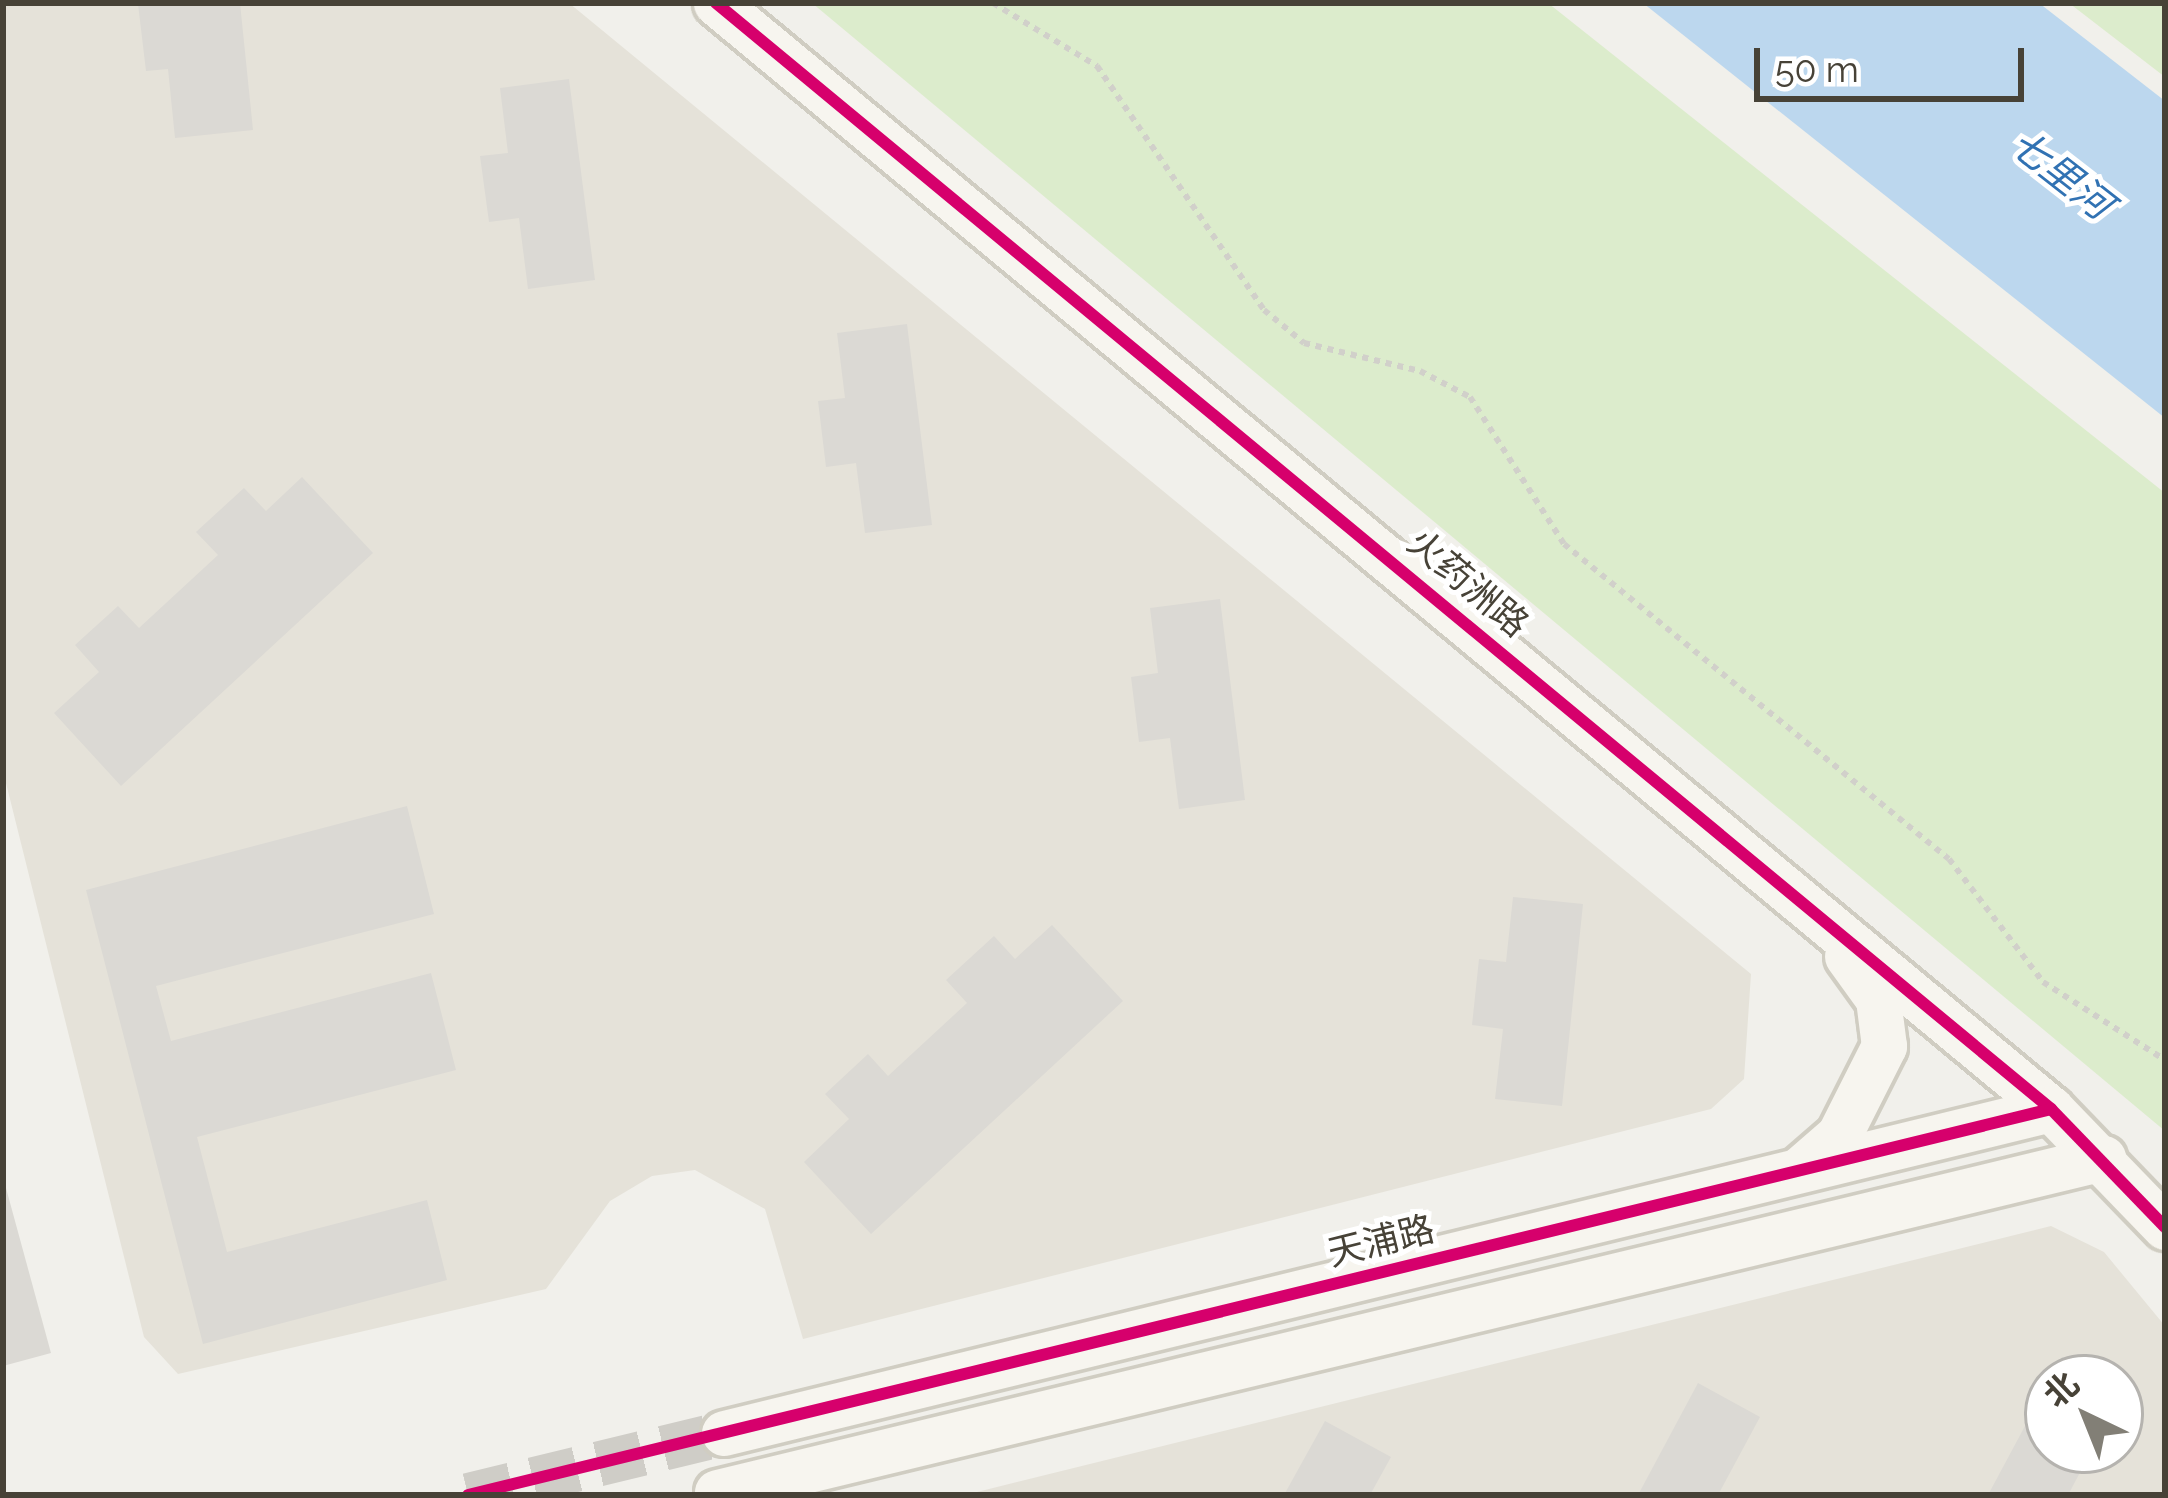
<!DOCTYPE html>
<meta charset="utf-8">
<style>
body{margin:0}
#map{position:relative;width:2168px;height:1498px;overflow:hidden;background:#f1f0eb;font-family:Raleway,"Noto Sans SC",sans-serif}
div>[style]{position:absolute}
.residential>*{inset:0;background:#e5e2d9}
.green>*{inset:0;background:#dceccc}
.water>*{inset:0;background:#bcd7ee}
.building>*{inset:0;background:#dbd9d4}
.secondary-tunnel>*{height:45px;margin-top:-22.5px;transform-origin:0;background:repeating-linear-gradient(90deg,#cfcdc7 0 45px,transparent 0 67px)}
.path>*{height:6px;margin-top:-3px;transform-origin:0;background:repeating-linear-gradient(90deg,#d1d0ca 0 6px,transparent 0 12px)}
.roads{filter:drop-shadow(3px 0 #d0cdc2) drop-shadow(-3px 0 #d0cdc2) drop-shadow(0 3px #d0cdc2) drop-shadow(0 -3px #d0cdc2)}
.secondary>*{height:45px;margin:-22.5px;padding:0 22.5px;transform-origin:22.5px;border-radius:22.5px;background:#f7f5ef}
.cycleway>*{height:12px;margin:-6px;padding:0 6px;transform-origin:6px;border-radius:6px;background:#d6006c}
span{translate:-50% -50%;white-space:nowrap;text-align:center;line-height:1.15;-webkit-text-stroke:10px #fff;paint-order:stroke}
.street-label{font-size:36px;color:#474237}
.water-label{font-size:39px;color:#3172b3;font-style:italic}
.frame{position:absolute;inset:0;border:6px solid #474237;pointer-events:none}
.north{position:absolute;left:2024px;top:1354px;width:120px;height:120px;box-sizing:border-box;background:#fff;border:3px solid #b5b3af;border-radius:50%;rotate:317deg;font-size:33px;font-weight:700;line-height:48px;text-align:center;color:#474237}
.north::after{content:'';display:block;margin:auto;width:42px;height:54px;background:#827f76;clip-path:polygon(50% 0,100% 100%,50% 72%,0 100%)}
.scale{position:absolute;left:1754px;top:48px;width:270px;height:54px;box-sizing:border-box;border:6px solid #474237;border-top:0;padding-left:15px;font-size:36px;line-height:42px;white-space:nowrap;color:#474237;-webkit-text-stroke:9px #fff;paint-order:stroke}
</style>
<div id="map">
<div class="residential">
<i style="clip-path:polygon(3px 3px,569px 3px,1751px 974px,1744px 1079px,1711px 1109px,803px 1339px,765px 1209px,695px 1170px,652px 1176px,610px 1201px,546px 1289px,178px 1374px,144px 1337px,3px 771px)"></i>
<i style="clip-path:polygon(evenodd,2051px 1226px,2104px 1252px,2165px 1326px,2165px 1495px,965px 1495px,2051px 1226px,2048px 1378px,2120px 1378px,2120px 1450px,2048px 1450px,2048px 1378px)"></i>
</div>
<div class="green">
<i style="clip-path:polygon(812px 3px,1548px 3px,2165px 493px,2165px 1131px)"></i>
<i style="clip-path:polygon(2070px 3px,2165px 3px,2165px 77px,2069px 3px)"></i>
</div>
<div class="water">
<i style="clip-path:polygon(1643px 3px,2039px 3px,2165px 101px,2165px 418px)"></i>
</div>
<div class="building">
<i style="clip-path:polygon(240px 3px,253px 130px,175px 138px,168px 69px,146px 71px,138px 4px)"></i>
<i style="clip-path:polygon(569px 79px,595px 280px,528px 289px,519px 218px,489px 222px,480px 156px,508px 153px,500px 88px)"></i>
<i style="clip-path:polygon(907px 324px,932px 525px,865px 533px,856px 463px,826px 467px,818px 401px,845px 398px,837px 333px)"></i>
<i style="clip-path:polygon(302px 477px,373px 553px,121px 786px,54px 713px,99px 672px,75px 645px,118px 606px,139px 628px,218px 555px,196px 532px,244px 488px,266px 511px)"></i>
<i style="clip-path:polygon(1220px 599px,1245px 800px,1179px 809px,1170px 738px,1139px 742px,1131px 677px,1158px 673px,1150px 608px)"></i>
<i style="clip-path:polygon(407px 806px,434px 914px,156px 986px,171px 1041px,431px 973px,456px 1070px,197px 1137px,227px 1252px,427px 1200px,447px 1280px,203px 1344px,86px 890px)"></i>
<i style="clip-path:polygon(1513px 897px,1583px 904px,1562px 1106px,1495px 1099px,1503px 1029px,1472px 1025px,1479px 959px,1506px 962px)"></i>
<i style="clip-path:polygon(1052px 925px,1123px 1001px,871px 1234px,804px 1162px,849px 1119px,825px 1094px,868px 1054px,888px 1076px,967px 1003px,946px 980px,994px 936px,1015px 959px)"></i>
<i style="clip-path:polygon(3px 1177px,51px 1353px,3px 1366px)"></i>
<i style="clip-path:polygon(2062px 1357px,2102px 1378px,2050px 1378px)"></i>
<i style="clip-path:polygon(1698px 1383px,1760px 1417px,1718px 1495px,1638px 1495px)"></i>
<i style="clip-path:polygon(2048px 1383px,2048px 1450px,2092px 1450px,2068px 1495px,1988px 1495px)"></i>
<i style="clip-path:polygon(1325px 1421px,1391px 1457px,1370px 1495px,1284px 1495px)"></i>
</div>
<div class="secondary-tunnel">
<i style="left:468px;top:1495px;width:263px;rotate:-13.6deg"></i>
</div>
<div class="path">
<i style="left:993px;top:3px;width:122px;rotate:31.2deg"></i>
<i style="left:1097px;top:66px;width:296px;rotate:55.6deg"></i>
<i style="left:1264px;top:310px;width:52px;rotate:39.5deg"></i>
<i style="left:1304px;top:343px;width:119px;rotate:13.6deg"></i>
<i style="left:1420px;top:371px;width:56px;rotate:27.5deg"></i>
<i style="left:1470px;top:397px;width:174px;rotate:57.4deg"></i>
<i style="left:1564px;top:544px;width:497px;rotate:39.3deg"></i>
<i style="left:1949px;top:859px;width:155px;rotate:52.6deg"></i>
<i style="left:2043px;top:982px;width:145px;rotate:32.6deg"></i>
</div>
<div class="roads">
<div class="secondary">
<i style="left:716px;top:3px;width:1734px;rotate:39.64deg"></i>
<i style="left:2051px;top:1109px;width:164px;rotate:46deg"></i>
<i style="left:1801px;top:1168px;width:50px;rotate:-41deg"></i>
<i style="left:1839px;top:1135px;width:100px;rotate:-63.2deg"></i>
<i style="left:1884px;top:1046px;width:47px;rotate:-97.3deg"></i>
<i style="left:1878px;top:999px;width:53px;rotate:-125.8deg"></i>
<i style="left:724px;top:1433px;width:1366px;rotate:-13.72deg"></i>
<i style="left:717px;top:1492px;width:1426px;rotate:-13.55deg"></i>
</div>
</div>
<div class="cycleway">
<i style="left:716px;top:3px;width:1734px;rotate:39.64deg"></i>
<i style="left:2051px;top:1109px;width:164px;rotate:46deg"></i>
<i style="left:468px;top:1495px;width:1629px;rotate:-13.7deg"></i>
</div>
<div class="street-label">
<span style="left:1468px;top:583px;rotate:40deg">火药洲路</span>
<span style="left:1381px;top:1241px;rotate:-14deg">天浦路</span>
</div>
<div class="water-label">
<span style="left:2061px;top:174px;rotate:38deg">七里河</span>
</div>
<div class="frame"></div>
<div class="north">北</div>
<div class="scale">50 m</div>
</div>
